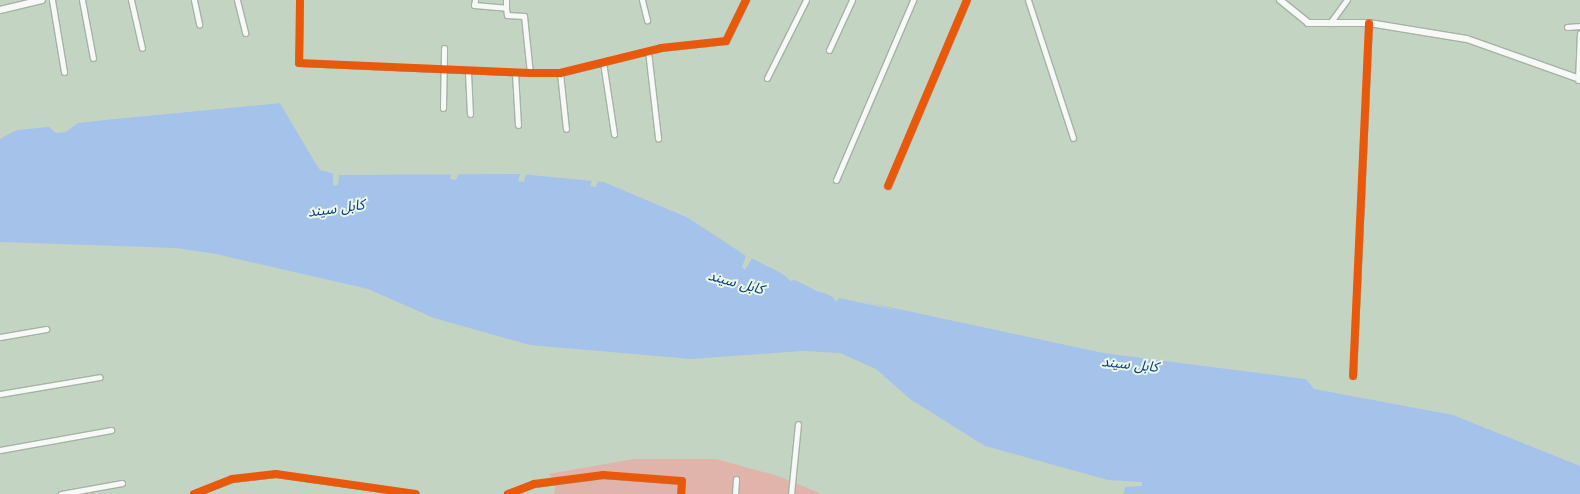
<!DOCTYPE html>
<meta charset="utf-8">
<style>
body{margin:0}
#map{position:relative;width:1580px;height:494px;overflow:hidden;background:#c4d4c3;font-family:"Work Sans","Noto Sans Arabic",sans-serif}
div>[style]{position:absolute}
.green>*{inset:0;background:#e1b4ab}
.water>*{inset:0;background:#a5c2ea}
.pier>*{inset:0;background:#c4d4c3}
.roads{filter:drop-shadow(1px 0 #a5b2a4) drop-shadow(-1px 0 #a5b2a4) drop-shadow(0 1px #a5b2a4) drop-shadow(0 -1px #a5b2a4)}
.minor>*{height:5px;margin:-2.5px;padding:0 2.5px;transform-origin:2.5px;border-radius:2.5px;background:#f6f9f6}
.tertiary>*{height:6px;margin:-3px;padding:0 3px;transform-origin:3px;border-radius:3px;background:#f6f9f6}
.cycleway>*{height:8px;margin:-4px;padding:0 4px;transform-origin:4px;border-radius:4px;background:#e8590c}
span{translate:-50% -50%;white-space:nowrap;text-align:center;line-height:1.15;-webkit-text-stroke:4px #e9f8e7;paint-order:stroke}
.water-label{font-size:14px;color:#09368f;font-style:italic}
</style>
<div id="map">
<div class="green">
<i style="clip-path:polygon(634px 459px,716px 459px,778px 476px,822px 494px,554px 494px,556px 482px,548px 474px)"></i>
</div>
<div class="water">
<i style="clip-path:polygon(280px 103px,320px 170px,339px 175px,520px 174px,604px 182px,682px 214px,747px 256px,819px 292px,1103px 353px,1306px 379px,1314px 389px,1453px 415px,1580px 466px,1580px 494px,1123px 494px,1125px 487px,1142px 486px,1142px 482px,1108px 480px,985px 446px,910px 399px,876px 369px,840px 353px,803px 351px,691px 359px,530px 345px,434px 318px,368px 289px,216px 254px,176px 248px,0 242px,0 139px,7px 135px,17px 130px,49px 127px,56px 133px,66px 132px,78px 123px,111px 119px)"></i>
</div>
<div class="pier">
<i style="clip-path:polygon(281px 101px,288px 107px,318px 163px,328px 171px,520px 172px,604px 180px,683px 211px,748px 253px,820px 290px,900px 311px,839px 298px,836px 302px,833px 297px,793px 279px,792px 282px,778px 270px,752px 258px,745px 270px,742px 267px,746px 256px,691px 219px,604px 182px,598px 181px,596px 187px,590px 186px,592px 180px,526px 174px,524px 182px,518px 181px,520px 174px,459px 173px,456px 180px,450px 179px,452px 173px,437px 173px,339px 175px,338px 185px,333px 186px,333px 174px,316px 164px,280px 103px,74px 123px,111px 116px)"></i>
</div>
<div class="roads">
<div class="minor">
<i style="left:52px;top:0;width:73px;rotate:80.5deg"></i>
<i style="left:82px;top:0;width:59px;rotate:79.3deg"></i>
<i style="left:131px;top:0;width:49px;rotate:77.1deg"></i>
<i style="left:194px;top:0;width:25px;rotate:78deg"></i>
<i style="left:237px;top:0;width:34px;rotate:76deg"></i>
<i style="left:300px;top:0;width:63px;rotate:90.9deg"></i>
<i style="left:299px;top:63px;width:231px;rotate:2.5deg"></i>
<i style="left:530px;top:73px;width:30px"></i>
<i style="left:560px;top:73px;width:104px;rotate:-13.9deg"></i>
<i style="left:661px;top:48px;width:65px;rotate:-6.1deg"></i>
<i style="left:726px;top:41px;width:46px;rotate:-64deg"></i>
<i style="left:475px;top:0;width:5px;rotate:101deg"></i>
<i style="left:474px;top:5px;width:32px;rotate:5deg"></i>
<i style="left:506px;top:8px;width:7px;rotate:82deg"></i>
<i style="left:507px;top:15px;width:17px;rotate:3deg"></i>
<i style="left:524px;top:16px;width:57px;rotate:84deg"></i>
<i style="left:642px;top:0;width:21px;rotate:76deg"></i>
<i style="left:1028px;top:0;width:145px;rotate:71.9deg"></i>
<i style="left:506px;top:8px;width:8px;rotate:-90deg"></i>
<i style="left:1330px;top:23px;width:29px;rotate:-54deg"></i>
<i style="left:1567px;top:27px;width:13px;rotate:-4deg"></i>
<i style="left:829px;top:50px;width:55px;rotate:-65.3deg"></i>
<i style="left:648px;top:51px;width:88px;rotate:83.4deg"></i>
<i style="left:603px;top:62px;width:73px;rotate:81.3deg"></i>
<i style="left:468px;top:72px;width:42px;rotate:87.3deg"></i>
<i style="left:515px;top:73px;width:52px;rotate:86.7deg"></i>
<i style="left:560px;top:73px;width:56px;rotate:83.9deg"></i>
<i style="left:767px;top:78px;width:87px;rotate:-63.4deg"></i>
<i style="left:1578px;top:80px;width:47px;rotate:-87.6deg"></i>
<i style="left:443px;top:108px;width:60px;rotate:-89deg"></i>
<i style="left:836px;top:180px;width:196px;rotate:-66.8deg"></i>
<i style="left:888px;top:186px;width:202px;rotate:-67deg"></i>
<i style="left:0;top:337px;width:47px;rotate:-9.9deg"></i>
<i style="left:1353px;top:376px;width:353px;rotate:-87.4deg"></i>
<i style="left:0;top:394px;width:101px;rotate:-9.6deg"></i>
<i style="left:0;top:450px;width:113px;rotate:-10.2deg"></i>
<i style="left:61px;top:494px;width:62px;rotate:-10.2deg"></i>
<i style="left:194px;top:494px;width:41px;rotate:-21.5deg"></i>
<i style="left:232px;top:479px;width:44px;rotate:-6.5deg"></i>
<i style="left:276px;top:474px;width:141px;rotate:8.1deg"></i>
<i style="left:508px;top:494px;width:28px;rotate:-21deg"></i>
<i style="left:534px;top:484px;width:70px;rotate:-7.4deg"></i>
<i style="left:603px;top:475px;width:79px;rotate:4.3deg"></i>
<i style="left:682px;top:481px;width:13px;rotate:94deg"></i>
<i style="left:735px;top:494px;width:15px;rotate:-86deg"></i>
<i style="left:791px;top:494px;width:70px;rotate:-84.3deg"></i>
</div>
<div class="tertiary">
<i style="left:1280px;top:0;width:36px;rotate:39deg"></i>
<i style="left:1308px;top:23px;width:61px"></i>
<i style="left:1369px;top:23px;width:99px;rotate:9.3deg"></i>
<i style="left:1467px;top:39px;width:120px;rotate:19.5deg"></i>
<i style="left:0;top:10px;width:43px;rotate:-13.4deg"></i>
</div>
</div>
<div class="cycleway">
<i style="left:300px;top:0;width:63px;rotate:90.9deg"></i>
<i style="left:299px;top:63px;width:231px;rotate:2.5deg"></i>
<i style="left:530px;top:73px;width:30px"></i>
<i style="left:560px;top:73px;width:104px;rotate:-13.9deg"></i>
<i style="left:661px;top:48px;width:65px;rotate:-6.1deg"></i>
<i style="left:726px;top:41px;width:46px;rotate:-64deg"></i>
<i style="left:888px;top:186px;width:202px;rotate:-67deg"></i>
<i style="left:1353px;top:376px;width:353px;rotate:-87.4deg"></i>
<i style="left:194px;top:494px;width:41px;rotate:-21.5deg"></i>
<i style="left:232px;top:479px;width:44px;rotate:-6.5deg"></i>
<i style="left:276px;top:474px;width:141px;rotate:8.1deg"></i>
<i style="left:508px;top:494px;width:28px;rotate:-21deg"></i>
<i style="left:534px;top:484px;width:70px;rotate:-7.4deg"></i>
<i style="left:603px;top:475px;width:79px;rotate:4.3deg"></i>
<i style="left:682px;top:481px;width:13px;rotate:94deg"></i>
</div>
<div class="water-label">
<span style="left:336px;top:208px;rotate:-8deg">کابل سيند</span>
<span style="left:736px;top:282px;rotate:15deg">کابل سيند</span>
<span style="left:1130px;top:364px;rotate:6deg">کابل سيند</span>
</div>
</div>
